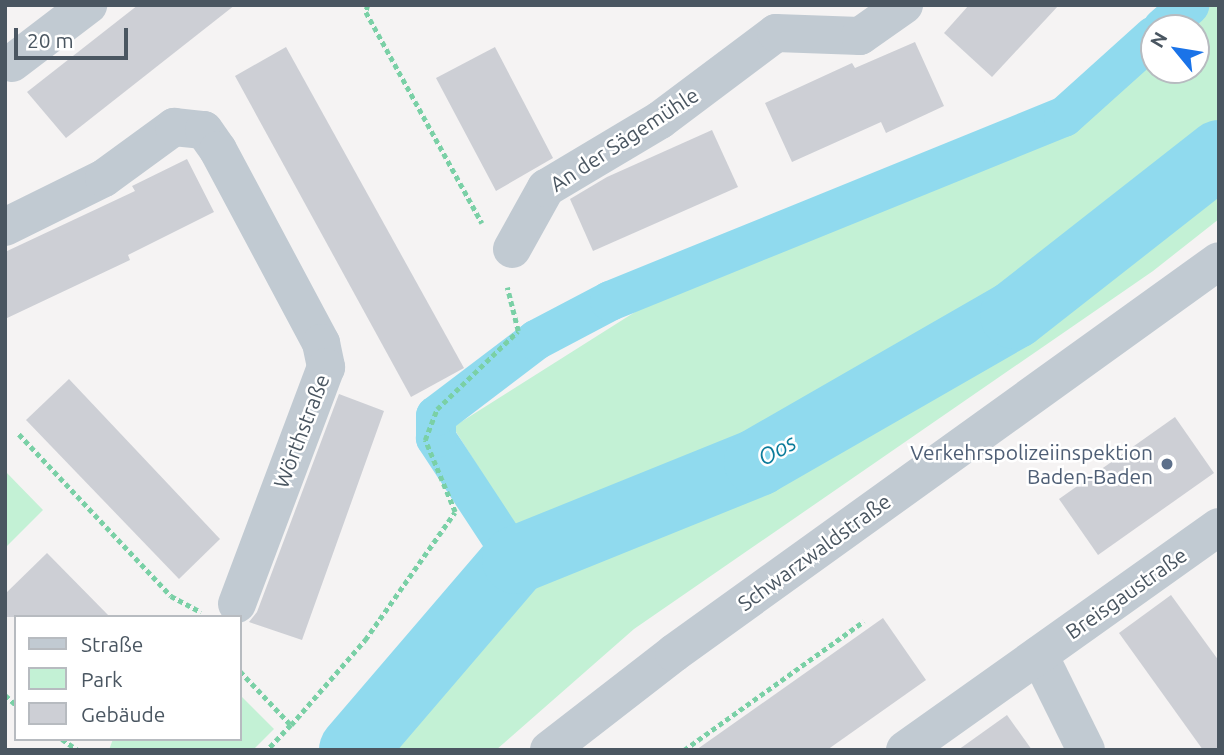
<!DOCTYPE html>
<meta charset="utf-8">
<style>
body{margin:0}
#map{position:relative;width:1224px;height:755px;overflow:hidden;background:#f5f3f3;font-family:Ubuntu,sans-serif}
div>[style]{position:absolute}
.green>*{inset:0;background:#c3f1d5}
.canal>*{height:40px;margin:-20px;padding:0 20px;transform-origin:20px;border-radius:20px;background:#90daee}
.river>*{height:68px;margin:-34px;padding:0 34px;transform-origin:34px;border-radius:34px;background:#90daee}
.building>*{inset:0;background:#cdcfd5}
.path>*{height:4.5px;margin-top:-2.25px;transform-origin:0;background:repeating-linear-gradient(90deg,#7ad0a6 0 5px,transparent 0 8.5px)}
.minor>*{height:38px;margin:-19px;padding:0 19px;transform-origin:19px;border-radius:19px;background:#c1cad2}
.tertiary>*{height:38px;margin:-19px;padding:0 19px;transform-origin:19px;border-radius:19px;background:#c1cad2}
.dots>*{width:19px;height:19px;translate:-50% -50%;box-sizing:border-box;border:4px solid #fff;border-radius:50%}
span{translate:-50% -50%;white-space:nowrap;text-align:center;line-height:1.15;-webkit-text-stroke:5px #fff;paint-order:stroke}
.street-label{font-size:21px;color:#4a5661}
.service-label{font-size:21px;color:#4e5e75}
.right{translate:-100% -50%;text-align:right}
.water-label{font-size:23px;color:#0c7c9b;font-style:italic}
.frame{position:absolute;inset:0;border:7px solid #4a5661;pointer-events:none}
.legend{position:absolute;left:14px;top:615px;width:228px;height:126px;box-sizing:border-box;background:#fff;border:2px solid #b7bbc0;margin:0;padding:9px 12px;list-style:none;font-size:21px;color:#4a5661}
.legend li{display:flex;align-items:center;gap:14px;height:35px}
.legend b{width:35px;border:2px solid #b7bbc0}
.north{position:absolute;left:1140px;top:14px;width:70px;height:70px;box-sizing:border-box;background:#fff;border:2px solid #b7bbc0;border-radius:50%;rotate:300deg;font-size:19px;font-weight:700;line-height:28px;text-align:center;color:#4a5661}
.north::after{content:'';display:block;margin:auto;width:24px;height:32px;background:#1a73e8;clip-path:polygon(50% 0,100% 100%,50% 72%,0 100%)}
.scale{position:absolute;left:14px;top:28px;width:114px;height:32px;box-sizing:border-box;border:4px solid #4a5661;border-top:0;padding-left:9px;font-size:21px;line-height:24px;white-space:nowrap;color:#4a5661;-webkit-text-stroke:5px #fff;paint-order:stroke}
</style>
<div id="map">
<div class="green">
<i style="clip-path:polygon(1205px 5px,1219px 5px,1219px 219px,1153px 271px,634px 629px,496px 750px,378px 750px,539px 564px,453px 427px,654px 300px,1072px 125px,1154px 51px,1154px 70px,1196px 70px,1196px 28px,1180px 28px)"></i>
<i style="clip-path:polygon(5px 471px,43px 510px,5px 548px)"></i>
<i style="clip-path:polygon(240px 695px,274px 729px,253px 750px,109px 750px,113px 739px,240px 739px)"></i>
</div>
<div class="canal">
<i style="left:1163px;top:28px;width:35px;rotate:-41deg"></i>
<i style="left:516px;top:560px;width:146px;rotate:-123.3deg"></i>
<i style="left:436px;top:438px;width:22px;rotate:-90deg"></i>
<i style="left:436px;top:416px;width:126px;rotate:-37.2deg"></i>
<i style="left:536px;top:340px;width:84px;rotate:-27.8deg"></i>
<i style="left:610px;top:301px;width:490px;rotate:-22.1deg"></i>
<i style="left:1064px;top:117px;width:121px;rotate:-42deg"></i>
</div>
<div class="river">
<i style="left:353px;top:750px;width:250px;rotate:-49.4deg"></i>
<i style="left:516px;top:560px;width:261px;rotate:-22deg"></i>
<i style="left:758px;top:462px;width:295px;rotate:-29.9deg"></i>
<i style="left:1014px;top:315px;width:261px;rotate:-38.1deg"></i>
</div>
<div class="building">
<i style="clip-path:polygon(138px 5px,235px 5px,66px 138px,27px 92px)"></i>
<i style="clip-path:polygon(969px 5px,1059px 5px,992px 77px,944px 33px)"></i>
<i style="clip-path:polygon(915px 42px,944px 106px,886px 133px,881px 122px,792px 162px,765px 103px,852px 63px,855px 68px)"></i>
<i style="clip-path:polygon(286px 47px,464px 368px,411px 397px,235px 76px)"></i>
<i style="clip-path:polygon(495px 47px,553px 158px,496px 191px,436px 78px)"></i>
<i style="clip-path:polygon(712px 130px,738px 187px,593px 251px,570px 199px,607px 177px)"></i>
<i style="clip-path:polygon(187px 159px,214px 212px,128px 255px,130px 260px,5px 319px,5px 252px,135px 191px,132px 186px)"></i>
<i style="clip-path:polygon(69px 379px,220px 539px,179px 579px,26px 420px)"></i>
<i style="clip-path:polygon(339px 394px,384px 411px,302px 640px,249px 622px,257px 612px)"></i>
<i style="clip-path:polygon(1175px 417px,1214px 473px,1098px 555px,1059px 499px)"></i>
<i style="clip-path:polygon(47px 553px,110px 617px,5px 617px,5px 594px)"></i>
<i style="clip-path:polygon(1171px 595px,1219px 661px,1219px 750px,1203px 750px,1119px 633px)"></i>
<i style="clip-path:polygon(883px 618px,926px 680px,827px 750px,696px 750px)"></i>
<i style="clip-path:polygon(1007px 715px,1032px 750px,958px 750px)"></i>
</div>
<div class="path">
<i style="left:368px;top:5px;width:7px;rotate:106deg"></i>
<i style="left:366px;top:12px;width:241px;rotate:61.2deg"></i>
<i style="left:19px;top:434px;width:222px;rotate:46.8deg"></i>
<i style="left:171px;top:596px;width:34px;rotate:28deg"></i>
<i style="left:240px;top:671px;width:74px;rotate:46.6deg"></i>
<i style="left:291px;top:725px;width:34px;rotate:133deg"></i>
<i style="left:5px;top:695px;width:15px;rotate:42deg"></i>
<i style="left:291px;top:725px;width:113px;rotate:-49deg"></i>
<i style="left:365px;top:640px;width:156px;rotate:-54.9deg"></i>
<i style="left:455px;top:512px;width:78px;rotate:-112.6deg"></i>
<i style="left:425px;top:440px;width:33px;rotate:-69deg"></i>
<i style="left:437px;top:409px;width:112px;rotate:-43.9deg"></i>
<i style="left:518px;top:331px;width:45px;rotate:-104deg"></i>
<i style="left:62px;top:739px;width:19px;rotate:35deg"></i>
<i style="left:684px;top:750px;width:221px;rotate:-35.6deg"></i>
</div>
<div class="minor">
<i style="left:12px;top:63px;width:96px;rotate:-37.3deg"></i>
<i style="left:5px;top:227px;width:110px;rotate:-26.3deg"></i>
<i style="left:104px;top:178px;width:87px;rotate:-36.1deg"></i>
<i style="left:174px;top:127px;width:30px;rotate:6deg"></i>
<i style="left:204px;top:130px;width:24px;rotate:55deg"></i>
<i style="left:218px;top:150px;width:219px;rotate:61.9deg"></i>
<i style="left:321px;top:343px;width:25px;rotate:78deg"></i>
<i style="left:326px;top:367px;width:253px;rotate:110.6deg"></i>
<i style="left:512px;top:249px;width:70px;rotate:-60.9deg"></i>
<i style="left:546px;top:188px;width:133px;rotate:-30.8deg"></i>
<i style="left:660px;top:120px;width:145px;rotate:-36.9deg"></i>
<i style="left:776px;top:33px;width:84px;rotate:2deg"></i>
<i style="left:860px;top:36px;width:54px;rotate:-35.2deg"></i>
<i style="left:1039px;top:655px;width:106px;rotate:63.7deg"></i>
<i style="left:905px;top:750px;width:385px;rotate:-35.4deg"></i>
</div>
<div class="tertiary">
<i style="left:549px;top:750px;width:158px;rotate:-37.8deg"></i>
<i style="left:674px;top:653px;width:671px;rotate:-35.73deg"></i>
</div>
<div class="dots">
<i style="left:1167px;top:464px;background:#5c6f8a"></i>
</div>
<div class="street-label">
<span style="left:624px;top:139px;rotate:-33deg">An der Sägemühle</span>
<span style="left:301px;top:431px;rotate:-69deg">Wörthstraße</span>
<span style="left:814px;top:552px;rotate:-36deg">Schwarzwaldstraße</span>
<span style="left:1126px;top:593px;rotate:-35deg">Breisgaustraße</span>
</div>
<div class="service-label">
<span class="right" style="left:1153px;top:464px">Verkehrspolizeiinspektion<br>Baden-Baden</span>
</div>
<div class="water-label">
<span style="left:777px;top:450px;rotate:-29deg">Oos</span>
</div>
<div class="frame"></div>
<ul class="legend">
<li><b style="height:9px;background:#c1cad2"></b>Straße</li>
<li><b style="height:19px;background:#c3f1d5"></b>Park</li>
<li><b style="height:19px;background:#cdcfd5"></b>Gebäude</li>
</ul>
<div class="north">N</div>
<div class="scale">20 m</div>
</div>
